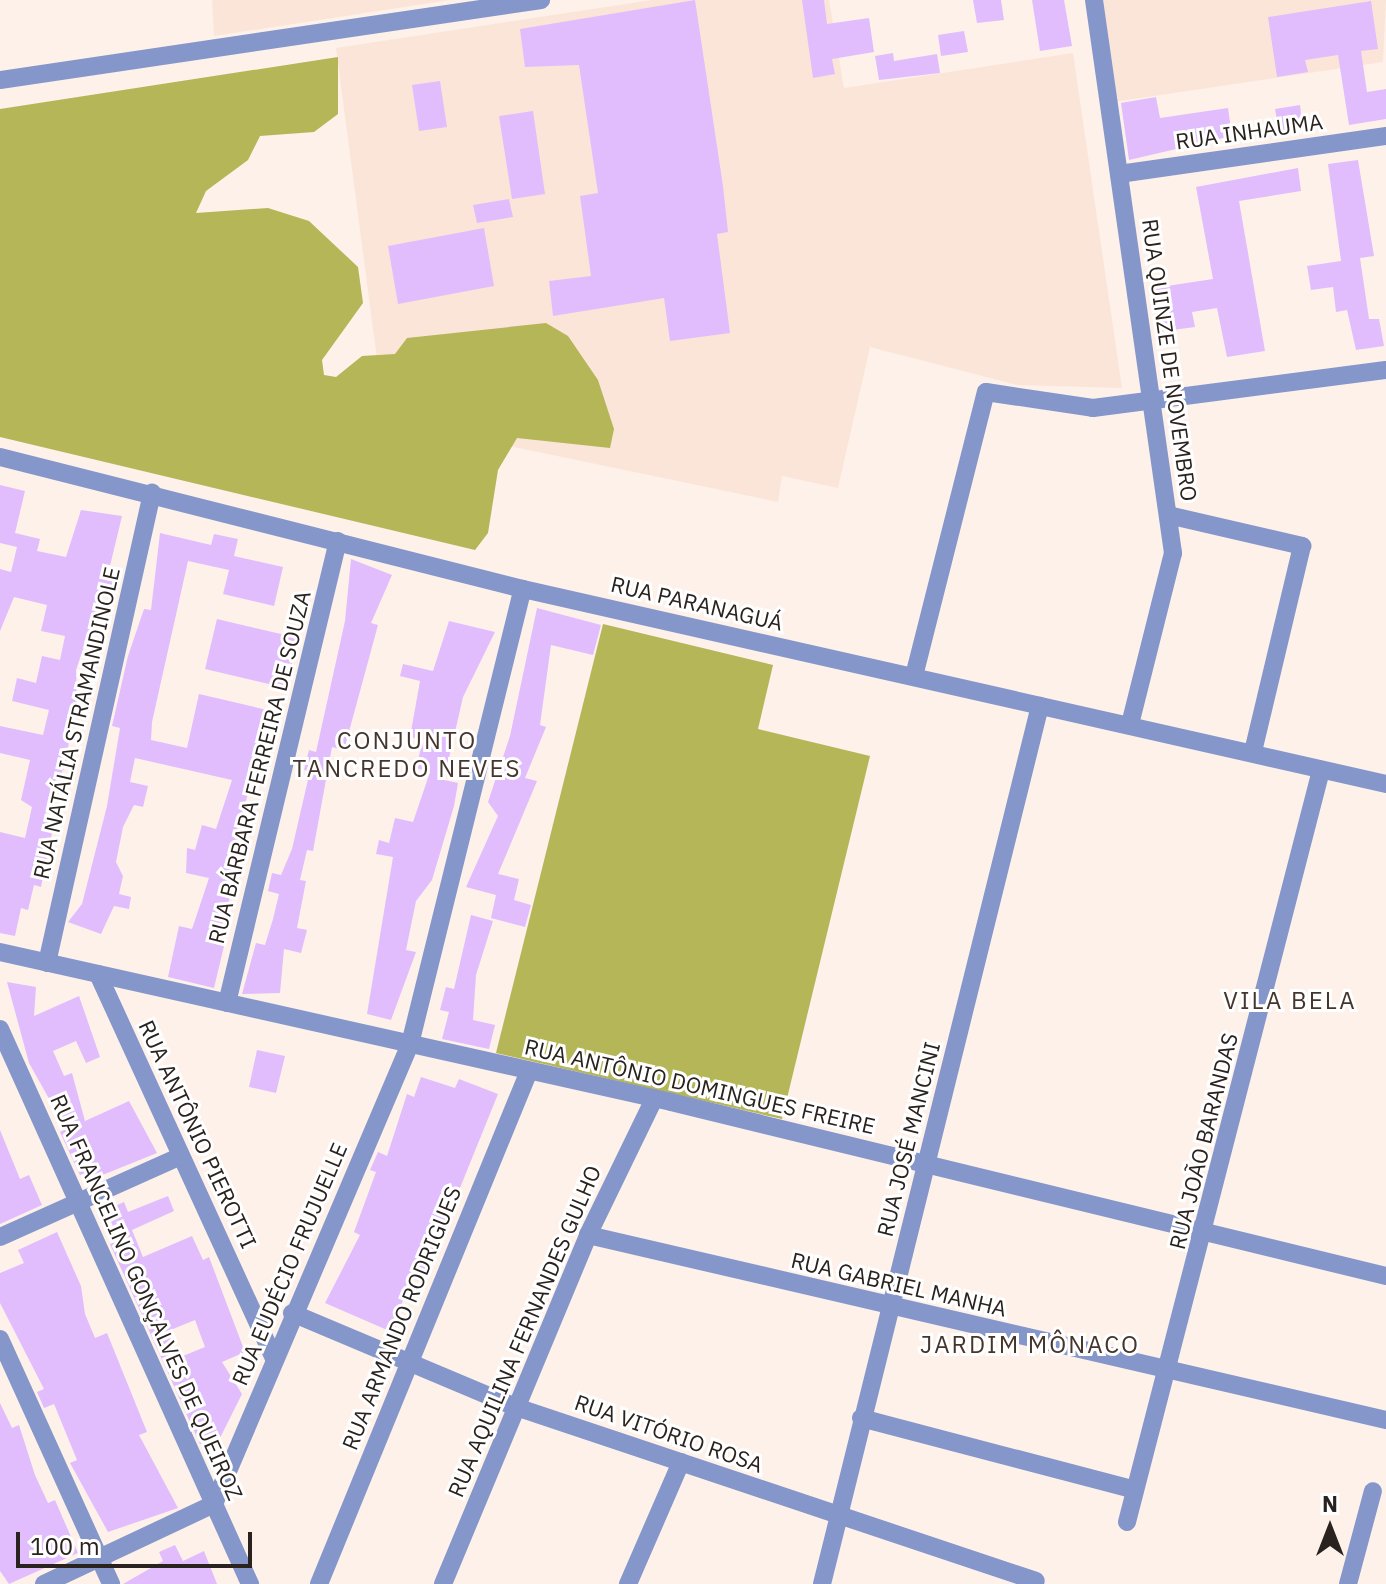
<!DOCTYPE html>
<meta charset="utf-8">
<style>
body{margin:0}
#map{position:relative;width:1386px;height:1584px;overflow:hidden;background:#fdf1ea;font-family:"IBM Plex Sans",sans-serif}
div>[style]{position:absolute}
.industrial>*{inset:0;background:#fbe5d8}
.forest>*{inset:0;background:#b4b657}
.building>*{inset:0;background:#e1bdfd}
.minor>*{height:18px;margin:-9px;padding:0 9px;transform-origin:9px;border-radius:9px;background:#8496ca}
span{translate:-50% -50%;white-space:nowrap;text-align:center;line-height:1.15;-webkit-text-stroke:6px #fff;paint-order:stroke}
.street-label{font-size:22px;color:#2a221e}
.neighbourhood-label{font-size:24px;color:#45352c;letter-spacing:2px}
.north{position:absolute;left:1290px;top:1488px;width:80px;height:80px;-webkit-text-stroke:6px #fff;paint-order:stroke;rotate:0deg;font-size:22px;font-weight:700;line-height:32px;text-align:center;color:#2a221e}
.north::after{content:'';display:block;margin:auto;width:28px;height:36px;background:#2a221e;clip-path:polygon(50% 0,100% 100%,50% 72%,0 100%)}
.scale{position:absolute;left:16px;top:1532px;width:236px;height:36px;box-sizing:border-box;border:4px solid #2a221e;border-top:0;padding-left:10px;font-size:24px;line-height:28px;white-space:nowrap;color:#2a221e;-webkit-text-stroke:6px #fff;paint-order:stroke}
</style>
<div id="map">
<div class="industrial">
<i style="clip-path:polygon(212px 0,450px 0,214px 36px)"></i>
<i style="clip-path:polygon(652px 0,829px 0,844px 88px,1073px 53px,1122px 388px,1017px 385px,870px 347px,838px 488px,782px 476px,778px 502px,385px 420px,336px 48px)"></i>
<i style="clip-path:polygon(1099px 0,1386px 0,1383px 62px,1113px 102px)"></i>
</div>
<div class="forest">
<i style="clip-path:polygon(338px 57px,338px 114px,314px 132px,260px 136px,248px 160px,206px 191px,196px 213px,268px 208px,309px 221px,358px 267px,363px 303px,322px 360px,324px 375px,336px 377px,362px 356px,395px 354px,407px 338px,546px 323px,568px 336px,598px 380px,614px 429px,610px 448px,517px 438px,498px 470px,488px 533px,475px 550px,0 437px,0 109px)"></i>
<i style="clip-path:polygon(603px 624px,773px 665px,758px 729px,870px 756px,782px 1119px,496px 1053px)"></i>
</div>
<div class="building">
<i style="clip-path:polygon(695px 0,723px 186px,728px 232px,717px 234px,730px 333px,670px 341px,664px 298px,553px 316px,549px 281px,591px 276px,580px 196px,598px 193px,579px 65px,525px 67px,520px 29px)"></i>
<i style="clip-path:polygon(802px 0,824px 0,827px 24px,869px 18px,874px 52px,832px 59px,835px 74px,813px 78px)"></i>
<i style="clip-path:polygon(973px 0,1001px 0,1004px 20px,977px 23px)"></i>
<i style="clip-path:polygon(1032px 0,1064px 0,1072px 46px,1040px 51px)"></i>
<i style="clip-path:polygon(1371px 1px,1378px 49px,1361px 51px,1367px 92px,1386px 89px,1386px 119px,1349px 125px,1338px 55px,1305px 60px,1308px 72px,1277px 77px,1268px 17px)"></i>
<i style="clip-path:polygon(964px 31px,968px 52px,941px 56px,938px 35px)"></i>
<i style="clip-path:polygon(893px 53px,894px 61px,937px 54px,940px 73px,879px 80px,875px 56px)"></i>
<i style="clip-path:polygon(440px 81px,447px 127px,419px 131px,412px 85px)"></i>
<i style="clip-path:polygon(1156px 97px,1160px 118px,1228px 108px,1232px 136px,1129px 160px,1121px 103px)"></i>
<i style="clip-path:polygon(1300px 105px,1303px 129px,1279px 132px,1275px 109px)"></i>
<i style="clip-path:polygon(533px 111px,545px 194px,512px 199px,499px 116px)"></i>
<i style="clip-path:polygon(1358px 160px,1374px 256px,1360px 258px,1369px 319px,1379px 319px,1384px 346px,1356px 350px,1347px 310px,1336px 312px,1333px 287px,1311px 290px,1307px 266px,1341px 261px,1328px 164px)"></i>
<i style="clip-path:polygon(1298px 168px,1301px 191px,1239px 201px,1265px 351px,1227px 357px,1217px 308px,1192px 312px,1195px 327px,1158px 332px,1154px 288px,1213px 279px,1196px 187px)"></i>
<i style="clip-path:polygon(509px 199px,513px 217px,477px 223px,473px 205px)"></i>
<i style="clip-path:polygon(484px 228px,494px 286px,398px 304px,388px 246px)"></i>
<i style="clip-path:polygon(0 485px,25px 491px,15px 533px,40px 539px,37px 551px,66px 557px,81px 510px,122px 516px,109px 570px,119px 573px,115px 589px,104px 587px,76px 670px,77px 700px,86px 702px,82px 717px,73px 715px,65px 768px,52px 785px,45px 816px,55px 818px,41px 887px,34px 885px,28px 910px,21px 908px,15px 936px,0 933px,0 832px,25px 838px,32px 807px,21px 800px,30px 760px,0 753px,0 726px,43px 735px,49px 710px,12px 701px,17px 678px,36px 683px,42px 656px,60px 660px,65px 636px,41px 631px,47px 605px,14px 597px,0 631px,0 569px,11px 572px,17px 547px,0 543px)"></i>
<i style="clip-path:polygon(160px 533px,211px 545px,214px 534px,238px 539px,234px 556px,283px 567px,274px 606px,223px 594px,229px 570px,188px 561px,152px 722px,151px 740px,187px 748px,199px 694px,280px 713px,262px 787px,251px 784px,236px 833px,248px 836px,220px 932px,225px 942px,214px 988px,168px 977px,179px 926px,192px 929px,209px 878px,186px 873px,187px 848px,195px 850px,202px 825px,216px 829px,232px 780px,135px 758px,130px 782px,148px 786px,143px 807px,134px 805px,123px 827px,116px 862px,123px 876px,119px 894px,131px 897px,129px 909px,114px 906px,101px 934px,68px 922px,82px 904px,107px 806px,120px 728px,112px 726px,128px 656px,144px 609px,151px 610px)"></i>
<i style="clip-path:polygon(351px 559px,392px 575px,371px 623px,378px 625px,344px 750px,332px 747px,313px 851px,307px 850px,300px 880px,306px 881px,297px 928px,307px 930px,301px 953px,284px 949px,280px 993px,242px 994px,256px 943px,265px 945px,273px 919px,279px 894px,268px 891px,272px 873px,281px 875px,292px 849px,310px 771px,304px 770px,309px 750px,316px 752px,345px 621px)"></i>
<i style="clip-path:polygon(537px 608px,601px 625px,593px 655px,551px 645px,540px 725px,546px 727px,525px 778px,537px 781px,498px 874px,519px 879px,514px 900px,531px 905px,525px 927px,491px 918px,496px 895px,466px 887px,498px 816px,488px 802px,510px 736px)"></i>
<i style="clip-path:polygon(217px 619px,298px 638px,286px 688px,205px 669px)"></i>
<i style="clip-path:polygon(449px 621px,495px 632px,463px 697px,444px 780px,458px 783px,454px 806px,432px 880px,416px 901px,406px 950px,416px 952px,391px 1020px,367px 1014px,393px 857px,376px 854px,379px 840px,389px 843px,395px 818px,413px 822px,430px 772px,416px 768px,423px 740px,410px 737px,420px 681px,400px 676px,403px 664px,433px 671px)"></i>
<i style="clip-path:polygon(471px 915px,493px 921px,476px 975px,473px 1020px,495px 1025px,489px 1049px,442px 1039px,449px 1012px,440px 1010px,446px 987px,454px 989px)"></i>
<i style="clip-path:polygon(7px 982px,36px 987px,34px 1016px,79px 996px,100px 1057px,86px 1063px,76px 1041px,53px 1051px,64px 1076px,72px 1073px,85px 1121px,129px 1101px,157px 1153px,95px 1178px,92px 1170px,80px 1175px,60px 1132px,66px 1129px,29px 1063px)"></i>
<i style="clip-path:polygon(257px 1050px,285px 1056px,276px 1093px,249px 1087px)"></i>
<i style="clip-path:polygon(421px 1077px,455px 1088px,459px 1079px,498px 1094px,430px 1262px,419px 1281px,409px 1277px,394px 1333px,325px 1303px,360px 1235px,354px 1232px,376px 1172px,370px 1170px,378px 1152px,387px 1156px,407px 1094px,414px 1097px)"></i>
<i style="clip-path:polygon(0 1130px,20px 1179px,29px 1175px,42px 1205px,0 1224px)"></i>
<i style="clip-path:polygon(evenodd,168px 1196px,174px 1211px,132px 1230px,143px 1257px,192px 1236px,203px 1260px,209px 1257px,245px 1352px,222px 1362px,242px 1394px,213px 1452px,204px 1453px,110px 1244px,119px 1240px,106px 1210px,124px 1202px,128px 1212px,168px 1196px,195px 1320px,205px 1347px,178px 1358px,168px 1331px,195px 1320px)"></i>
<i style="clip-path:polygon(57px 1232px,81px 1286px,85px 1314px,95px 1338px,107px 1333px,147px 1432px,139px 1435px,178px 1508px,108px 1532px,70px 1463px,77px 1460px,54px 1404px,44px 1408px,37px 1392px,44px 1389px,0 1303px,0 1273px,24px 1263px,18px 1250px)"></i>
<i style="clip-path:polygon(0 1403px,12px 1428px,19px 1425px,35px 1475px,48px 1503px,55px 1500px,78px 1553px,9px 1584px,0 1571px)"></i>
<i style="clip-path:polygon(175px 1545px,183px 1561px,204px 1551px,217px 1584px,123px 1584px,163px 1561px,159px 1552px)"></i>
</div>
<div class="minor">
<i style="left:1094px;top:0;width:559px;rotate:81.87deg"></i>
<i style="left:1173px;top:553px;width:176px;rotate:104.1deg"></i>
<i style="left:0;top:80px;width:547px;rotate:-8.41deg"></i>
<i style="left:1119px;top:174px;width:270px;rotate:-8.1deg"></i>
<i style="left:0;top:457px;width:539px;rotate:14.17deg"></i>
<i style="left:523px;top:589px;width:885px;rotate:12.73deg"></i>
<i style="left:1168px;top:515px;width:138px;rotate:13deg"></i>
<i style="left:1302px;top:546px;width:211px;rotate:103.4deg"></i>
<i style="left:914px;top:676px;width:293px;rotate:-75.8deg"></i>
<i style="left:986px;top:392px;width:108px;rotate:8.5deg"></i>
<i style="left:1093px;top:408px;width:295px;rotate:-7.4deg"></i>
<i style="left:0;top:952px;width:688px;rotate:12.6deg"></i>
<i style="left:671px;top:1102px;width:736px;rotate:13.68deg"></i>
<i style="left:47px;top:963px;width:482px;rotate:-77.4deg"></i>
<i style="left:98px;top:974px;width:422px;rotate:65.4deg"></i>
<i style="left:227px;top:1003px;width:475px;rotate:-76.5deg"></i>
<i style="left:0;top:1029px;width:609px;rotate:65.75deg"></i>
<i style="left:588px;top:1235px;width:819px;rotate:13.05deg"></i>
<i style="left:0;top:1237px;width:198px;rotate:-24.1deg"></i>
<i style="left:292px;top:1313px;width:243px;rotate:22.8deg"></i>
<i style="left:516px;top:1407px;width:548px;rotate:18.5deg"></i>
<i style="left:0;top:1339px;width:269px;rotate:65.6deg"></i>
<i style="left:861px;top:1418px;width:283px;rotate:14.7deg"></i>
<i style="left:1127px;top:1522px;width:777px;rotate:-75.53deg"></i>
<i style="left:44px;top:1584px;width:188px;rotate:-25.2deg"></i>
<i style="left:214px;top:1504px;width:500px;rotate:-66.92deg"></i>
<i style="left:410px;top:1044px;width:469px;rotate:-76.1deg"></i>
<i style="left:319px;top:1584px;width:554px;rotate:-67.74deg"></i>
<i style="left:443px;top:1584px;width:378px;rotate:-67.4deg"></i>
<i style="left:588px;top:1235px;width:151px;rotate:-64.1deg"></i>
<i style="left:628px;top:1584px;width:133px;rotate:-66.5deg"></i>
<i style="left:822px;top:1584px;width:905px;rotate:-76.06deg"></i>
<i style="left:1348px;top:1584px;width:96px;rotate:-75deg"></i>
</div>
<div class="street-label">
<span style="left:1249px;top:131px;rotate:-8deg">RUA INHAUMA</span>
<span style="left:1170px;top:360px;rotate:82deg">RUA QUINZE DE NOVEMBRO</span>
<span style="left:697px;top:603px;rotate:13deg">RUA PARANAGUÁ</span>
<span style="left:76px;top:723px;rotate:-77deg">RUA NATÁLIA STRAMANDINOLE</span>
<span style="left:259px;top:767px;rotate:-76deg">RUA BÁRBARA FERREIRA DE SOUZA</span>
<span style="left:700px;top:1086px;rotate:13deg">RUA ANTÔNIO DOMINGUES FREIRE</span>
<span style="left:198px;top:1134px;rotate:65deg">RUA ANTÔNIO PIEROTTI</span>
<span style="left:908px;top:1139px;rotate:-76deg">RUA JOSÉ MANCINI</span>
<span style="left:1203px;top:1141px;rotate:-76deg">RUA JOÃO BARANDAS</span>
<span style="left:289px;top:1264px;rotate:-67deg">RUA EUDÉCIO FRUJUELLE</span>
<span style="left:899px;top:1284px;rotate:13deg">RUA GABRIEL MANHA</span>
<span style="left:147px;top:1297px;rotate:66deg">RUA FRANCELINO GONÇALVES DE QUEIROZ</span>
<span style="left:401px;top:1318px;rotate:-68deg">RUA ARMANDO RODRIGUES</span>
<span style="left:524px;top:1331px;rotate:-67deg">RUA AQUILINA FERNANDES GULHO</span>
<span style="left:669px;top:1433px;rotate:19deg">RUA VITÓRIO ROSA</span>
</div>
<div class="neighbourhood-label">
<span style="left:407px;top:755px">CONJUNTO<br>TANCREDO NEVES</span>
<span style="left:1290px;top:1001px">VILA BELA</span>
<span style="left:1030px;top:1345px">JARDIM MÔNACO</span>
</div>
<div class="north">N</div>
<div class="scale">100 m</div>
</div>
